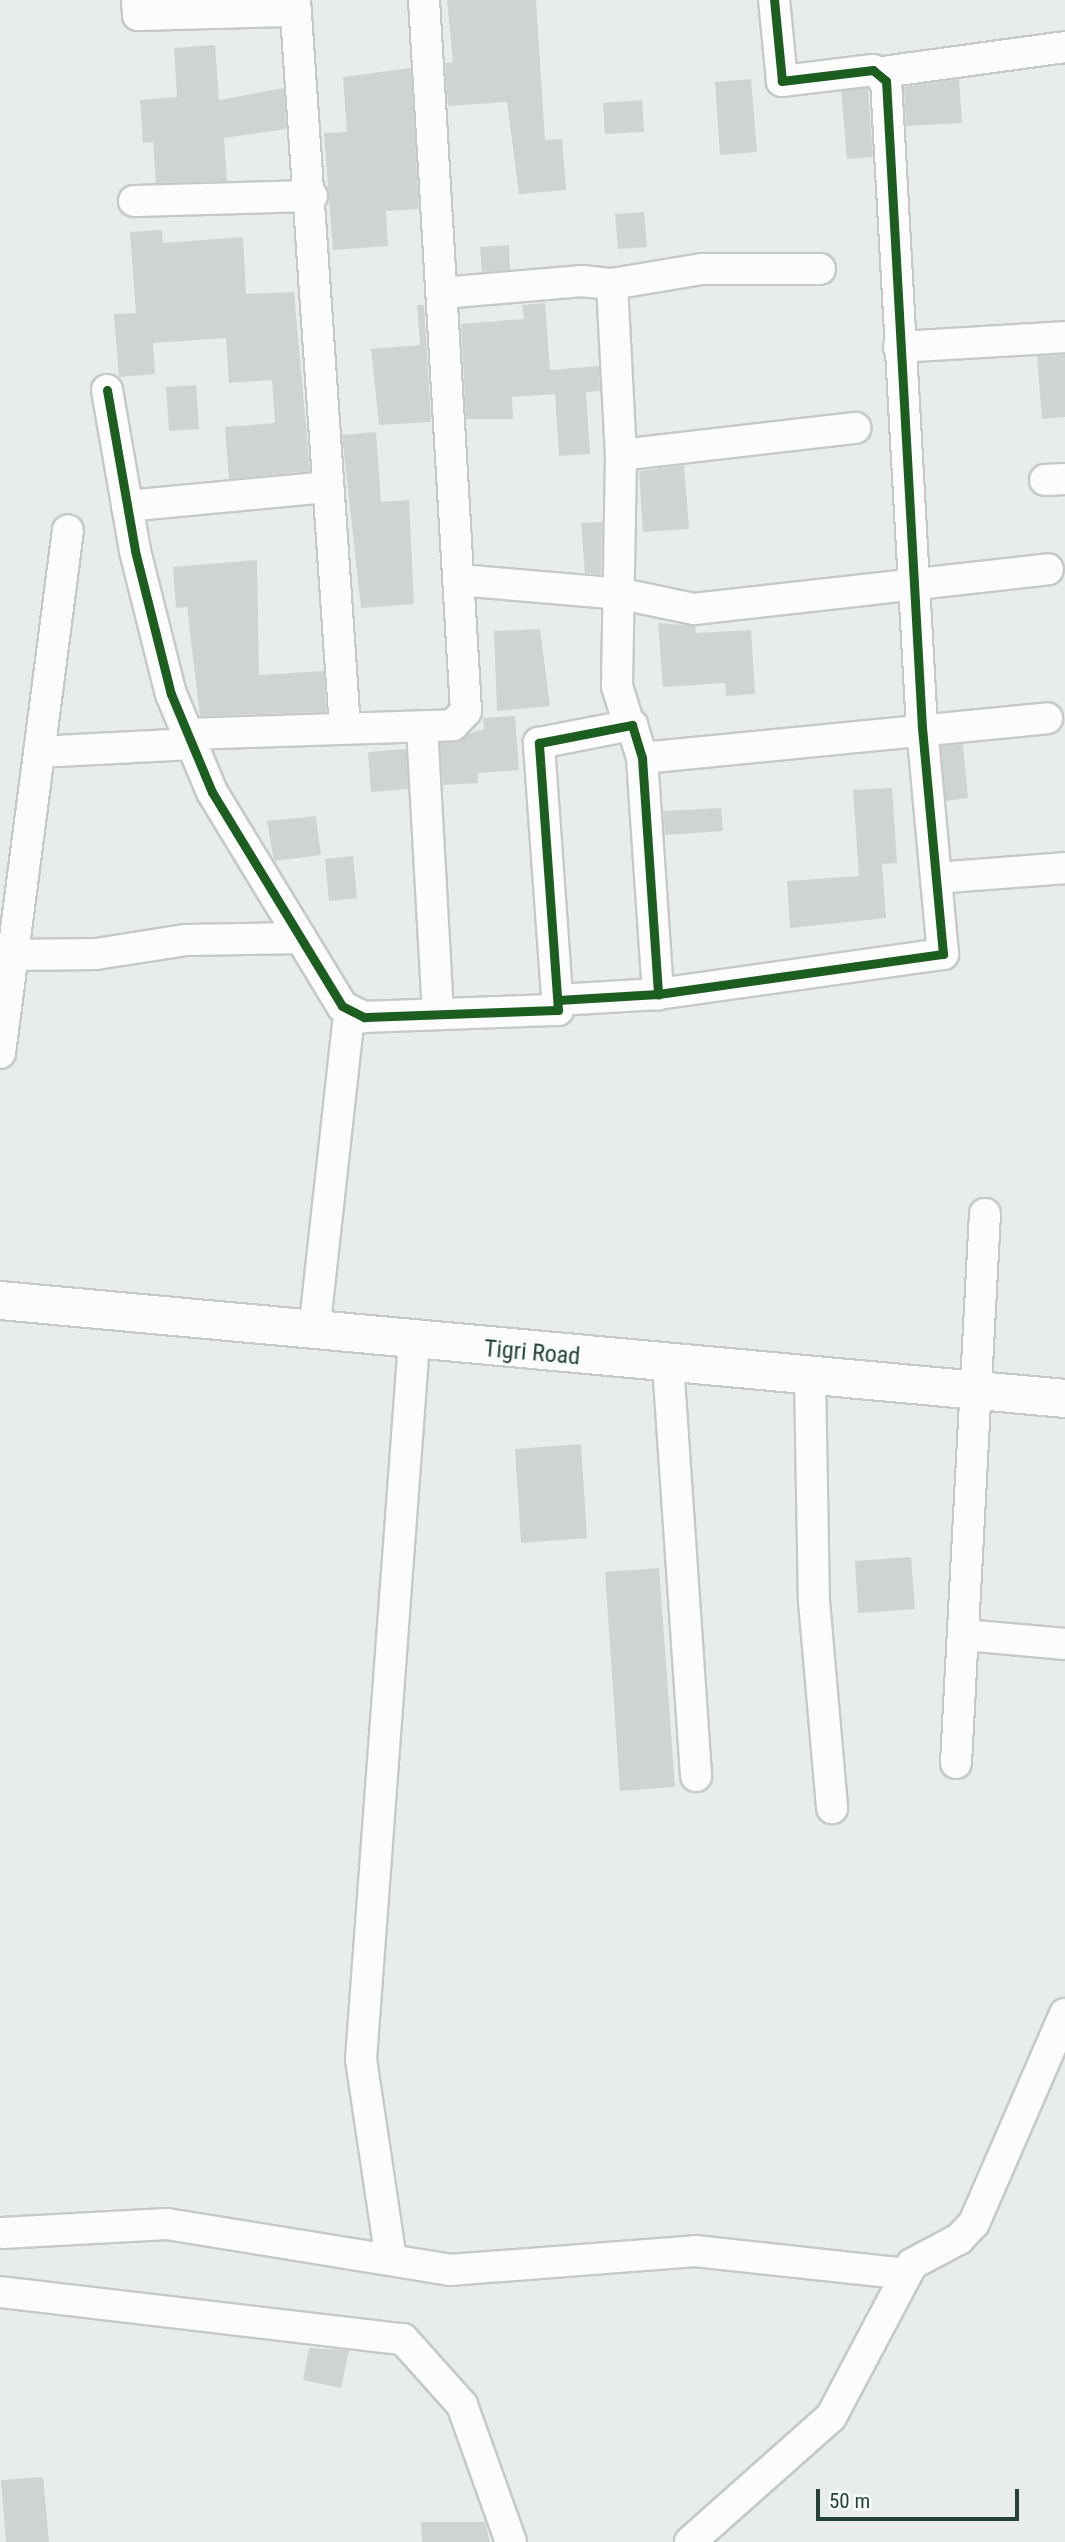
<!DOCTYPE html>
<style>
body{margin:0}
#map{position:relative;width:1065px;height:2542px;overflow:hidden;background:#e8edeb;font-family:"Roboto Condensed",sans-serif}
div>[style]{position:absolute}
.building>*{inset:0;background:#cfd4d2}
.roads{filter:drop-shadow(2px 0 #c5cac8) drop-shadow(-2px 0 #c5cac8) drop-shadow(0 2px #c5cac8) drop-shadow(0 -2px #c5cac8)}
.minor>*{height:30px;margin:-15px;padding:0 15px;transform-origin:15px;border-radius:15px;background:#fcfcfc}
.tertiary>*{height:37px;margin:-18.5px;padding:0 18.5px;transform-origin:18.5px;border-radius:18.5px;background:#fcfcfc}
.cycleway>*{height:9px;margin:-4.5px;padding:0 4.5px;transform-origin:4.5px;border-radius:4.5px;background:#1b5e20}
span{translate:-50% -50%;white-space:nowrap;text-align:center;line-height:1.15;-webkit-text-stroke:5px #f7fbf9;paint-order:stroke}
.street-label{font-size:24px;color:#24423a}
.scale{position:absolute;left:816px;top:2489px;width:203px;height:32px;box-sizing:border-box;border:4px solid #24423a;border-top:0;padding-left:9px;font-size:21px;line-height:24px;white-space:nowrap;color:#24423a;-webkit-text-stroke:5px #f7fbf9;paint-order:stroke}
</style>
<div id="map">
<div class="building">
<i style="clip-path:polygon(447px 0,536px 0,545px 140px,562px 139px,566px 190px,519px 194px,507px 102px,448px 106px,445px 63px,453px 62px)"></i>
<i style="clip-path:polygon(215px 45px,219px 100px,284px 88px,286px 129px,224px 138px,227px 181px,156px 183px,153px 142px,143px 143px,140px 100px,177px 97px,174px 48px)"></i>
<i style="clip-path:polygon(411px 68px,419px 209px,386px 211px,388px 246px,333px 250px,324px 133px,347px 132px,343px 77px)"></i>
<i style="clip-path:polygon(751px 79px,757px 152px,720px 155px,715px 82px)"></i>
<i style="clip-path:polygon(959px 79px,962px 123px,906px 126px,904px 87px)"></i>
<i style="clip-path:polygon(868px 88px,873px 157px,847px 159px,841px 91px)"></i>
<i style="clip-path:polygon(642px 100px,644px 132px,605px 134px,603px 103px)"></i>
<i style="clip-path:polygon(644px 212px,647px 247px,618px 249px,615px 214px)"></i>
<i style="clip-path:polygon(162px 230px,163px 243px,243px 237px,246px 294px,294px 292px,310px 471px,229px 479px,225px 427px,275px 423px,272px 380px,229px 383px,226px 338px,153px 343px,155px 374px,119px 377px,114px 314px,136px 313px,130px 232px)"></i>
<i style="clip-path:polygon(509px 245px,510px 270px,482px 272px,480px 247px)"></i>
<i style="clip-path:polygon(545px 303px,550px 370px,599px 366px,600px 391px,586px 392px,590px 454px,559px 456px,555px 394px,512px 397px,513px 419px,466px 419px,461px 324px,524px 319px,522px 305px)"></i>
<i style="clip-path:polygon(417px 305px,424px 305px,431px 422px,379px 425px,371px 349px,420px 345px)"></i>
<i style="clip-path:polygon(1065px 355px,1065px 417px,1042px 419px,1037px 356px)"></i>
<i style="clip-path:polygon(196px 385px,199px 429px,169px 431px,166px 387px)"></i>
<i style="clip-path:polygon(376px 432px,381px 502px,409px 500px,414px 604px,361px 608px,342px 435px)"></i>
<i style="clip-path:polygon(684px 465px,689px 529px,643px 532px,639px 471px)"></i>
<i style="clip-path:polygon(602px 522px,601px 574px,585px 573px,581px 523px)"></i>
<i style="clip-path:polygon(257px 560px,259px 675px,324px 671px,326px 712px,200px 716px,187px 607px,176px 608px,173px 567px)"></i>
<i style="clip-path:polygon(658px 623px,695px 626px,696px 633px,751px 630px,755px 694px,726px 696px,725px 683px,663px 687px)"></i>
<i style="clip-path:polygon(540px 629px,550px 706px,497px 711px,494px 631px)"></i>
<i style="clip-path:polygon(515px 716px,519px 770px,478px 773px,478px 783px,443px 785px,440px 743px,484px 729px,483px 718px)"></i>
<i style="clip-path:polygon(963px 744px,968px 798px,946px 801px,941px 746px)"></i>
<i style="clip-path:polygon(406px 749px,408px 789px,371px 792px,368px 752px)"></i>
<i style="clip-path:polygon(892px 788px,897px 863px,882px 864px,886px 918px,790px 928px,787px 881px,859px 876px,853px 790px)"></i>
<i style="clip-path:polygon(721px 808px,723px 831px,665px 835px,663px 811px)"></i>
<i style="clip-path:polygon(316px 816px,321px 855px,274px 861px,267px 821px)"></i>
<i style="clip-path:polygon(353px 856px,357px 898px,329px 901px,325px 859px)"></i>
<i style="clip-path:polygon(581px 1444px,587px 1538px,521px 1543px,515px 1449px)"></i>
<i style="clip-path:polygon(911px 1557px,915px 1609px,858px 1613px,855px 1561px)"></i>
<i style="clip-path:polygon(659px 1568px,675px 1787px,620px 1791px,605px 1572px)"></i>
<i style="clip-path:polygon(309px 2348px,349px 2350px,341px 2388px,303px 2380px)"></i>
<i style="clip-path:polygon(43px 2477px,49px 2542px,6px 2542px,1px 2480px)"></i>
<i style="clip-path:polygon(421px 2522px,485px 2522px,490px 2542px,422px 2542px)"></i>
</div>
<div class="roads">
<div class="minor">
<i style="left:137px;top:0;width:15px;rotate:86deg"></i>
<i style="left:138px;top:15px;width:158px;rotate:-1.5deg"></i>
<i style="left:295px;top:0;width:730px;rotate:86.07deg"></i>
<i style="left:883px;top:72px;width:184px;rotate:-7.8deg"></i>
<i style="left:134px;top:201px;width:178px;rotate:-1.6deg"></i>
<i style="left:612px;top:284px;width:171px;rotate:87deg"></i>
<i style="left:621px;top:455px;width:231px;rotate:91deg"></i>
<i style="left:617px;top:686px;width:41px;rotate:72.9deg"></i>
<i style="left:442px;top:293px;width:141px;rotate:-4.9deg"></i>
<i style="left:582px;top:281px;width:30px;rotate:6deg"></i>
<i style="left:612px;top:284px;width:91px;rotate:-9.5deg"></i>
<i style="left:702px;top:269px;width:118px"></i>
<i style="left:899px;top:347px;width:166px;rotate:-3.4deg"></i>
<i style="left:107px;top:390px;width:163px;rotate:80.1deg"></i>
<i style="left:135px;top:551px;width:147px;rotate:75.9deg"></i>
<i style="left:171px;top:694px;width:106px;rotate:67.3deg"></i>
<i style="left:212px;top:792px;width:250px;rotate:58.7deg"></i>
<i style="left:342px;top:1006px;width:25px;rotate:27deg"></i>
<i style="left:364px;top:1017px;width:194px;rotate:-2.1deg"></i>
<i style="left:558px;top:1010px;width:268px;rotate:-94.1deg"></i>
<i style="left:539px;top:743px;width:95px;rotate:-11deg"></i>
<i style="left:632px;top:725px;width:34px;rotate:73deg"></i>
<i style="left:642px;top:758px;width:237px;rotate:86.1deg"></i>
<i style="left:621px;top:455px;width:236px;rotate:-6.6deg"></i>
<i style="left:1045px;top:480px;width:20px;rotate:-3deg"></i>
<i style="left:127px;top:506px;width:201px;rotate:-5.4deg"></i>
<i style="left:459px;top:580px;width:164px;rotate:4.9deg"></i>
<i style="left:622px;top:594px;width:74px;rotate:11.8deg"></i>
<i style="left:694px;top:609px;width:356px;rotate:-6.4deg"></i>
<i style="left:422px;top:727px;width:284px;rotate:86.8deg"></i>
<i style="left:187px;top:734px;width:266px;rotate:-1.9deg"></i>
<i style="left:453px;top:725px;width:19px;rotate:-47deg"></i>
<i style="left:466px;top:711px;width:712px;rotate:-93.38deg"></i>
<i style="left:39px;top:752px;width:152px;rotate:-3deg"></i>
<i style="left:642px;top:758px;width:407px;rotate:-5.6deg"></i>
<i style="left:936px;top:878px;width:129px;rotate:-4.4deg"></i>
<i style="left:13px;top:955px;width:83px;rotate:-0.7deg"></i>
<i style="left:96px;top:954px;width:90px;rotate:-8.9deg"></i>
<i style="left:185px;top:940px;width:116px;rotate:-1deg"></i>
<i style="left:558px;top:1000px;width:100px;rotate:-3.4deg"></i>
<i style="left:658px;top:994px;width:288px;rotate:-8deg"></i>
<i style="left:943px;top:954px;width:227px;rotate:-95.3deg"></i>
<i style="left:922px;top:728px;width:648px;rotate:-93.18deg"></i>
<i style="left:886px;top:81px;width:17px;rotate:-140deg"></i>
<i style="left:873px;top:70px;width:92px;rotate:173.1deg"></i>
<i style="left:782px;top:81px;width:81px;rotate:-95.6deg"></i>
<i style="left:0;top:1053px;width:527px;rotate:-82.59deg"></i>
<i style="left:314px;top:1332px;width:320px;rotate:-83.7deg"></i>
<i style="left:668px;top:1364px;width:413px;rotate:86.1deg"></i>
<i style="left:810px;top:1376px;width:225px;rotate:89deg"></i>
<i style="left:814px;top:1601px;width:208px;rotate:85deg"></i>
<i style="left:964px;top:1635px;width:101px;rotate:5.1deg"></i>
<i style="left:956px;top:1763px;width:550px;rotate:-86.98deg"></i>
<i style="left:2px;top:2233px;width:165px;rotate:-3.1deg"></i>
<i style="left:167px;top:2224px;width:287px;rotate:9.2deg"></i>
<i style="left:450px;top:2270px;width:246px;rotate:-4.4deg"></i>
<i style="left:695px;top:2251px;width:212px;rotate:6.2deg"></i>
<i style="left:391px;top:2260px;width:203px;rotate:-98.5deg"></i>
<i style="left:361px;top:2059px;width:719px;rotate:-85.77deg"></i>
<i style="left:0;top:2292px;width:406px;rotate:6.7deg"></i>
<i style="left:403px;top:2339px;width:89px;rotate:48.2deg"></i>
<i style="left:462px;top:2405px;width:145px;rotate:70.3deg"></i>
<i style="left:690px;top:2542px;width:188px;rotate:-41.6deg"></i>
<i style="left:831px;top:2417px;width:173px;rotate:-62.1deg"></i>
<i style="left:912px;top:2264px;width:53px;rotate:-28deg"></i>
<i style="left:959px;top:2239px;width:22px;rotate:-47deg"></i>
<i style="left:974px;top:2223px;width:228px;rotate:-66.5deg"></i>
</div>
<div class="tertiary">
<i style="left:0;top:1300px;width:1069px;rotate:5.26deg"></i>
</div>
</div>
<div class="cycleway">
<i style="left:107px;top:390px;width:163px;rotate:80.1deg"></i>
<i style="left:135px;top:551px;width:147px;rotate:75.9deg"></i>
<i style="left:171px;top:694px;width:106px;rotate:67.3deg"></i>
<i style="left:212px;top:792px;width:250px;rotate:58.7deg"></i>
<i style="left:342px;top:1006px;width:25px;rotate:27deg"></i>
<i style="left:364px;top:1017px;width:194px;rotate:-2.1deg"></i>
<i style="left:558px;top:1010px;width:268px;rotate:-94.1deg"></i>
<i style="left:539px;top:743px;width:95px;rotate:-11deg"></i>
<i style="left:632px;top:725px;width:34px;rotate:73deg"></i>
<i style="left:642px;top:758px;width:237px;rotate:86.1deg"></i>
<i style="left:558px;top:1000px;width:100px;rotate:-3.4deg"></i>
<i style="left:658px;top:994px;width:288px;rotate:-8deg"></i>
<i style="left:943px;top:954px;width:227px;rotate:-95.3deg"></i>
<i style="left:922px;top:728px;width:648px;rotate:-93.18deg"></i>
<i style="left:886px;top:81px;width:17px;rotate:-140deg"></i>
<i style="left:873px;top:70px;width:92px;rotate:173.1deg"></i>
<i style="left:782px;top:81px;width:81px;rotate:-95.6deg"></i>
</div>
<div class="street-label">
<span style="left:532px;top:1353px;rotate:5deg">Tigri Road</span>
</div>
<div class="scale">50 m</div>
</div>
